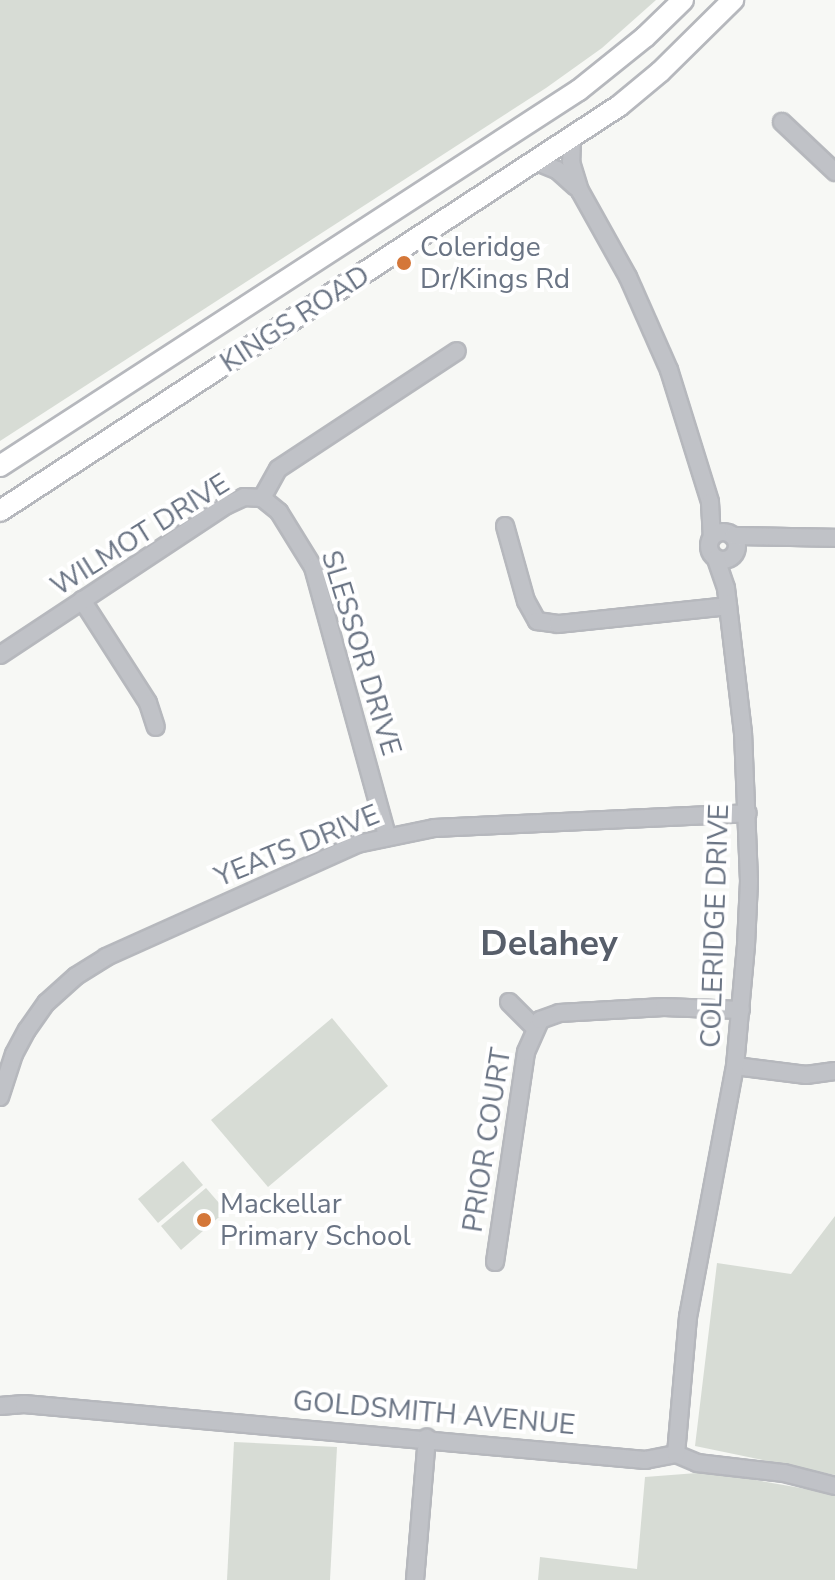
<!DOCTYPE html>
<style>
body{margin:0}
#map{position:relative;width:835px;height:1580px;overflow:hidden;background:#f7f8f5;font-family:"Nunito Sans",sans-serif}
div>[style]{position:absolute}
.green>*{inset:0;background:#d7dcd5}
.roads{filter:drop-shadow(2px 0 #b6b8bd) drop-shadow(-2px 0 #b6b8bd) drop-shadow(0 2px #b6b8bd) drop-shadow(0 -2px #b6b8bd)}
.minor>*{height:16px;margin:-8px;padding:0 8px;transform-origin:8px;border-radius:8px;background:#c0c2c7}
.minor>.ring{margin:-8px;padding:0;box-sizing:content-box;background:none;border:16px solid #c0c2c7;border-radius:50%}
.major>*{height:20px;margin:-10px;padding:0 10px;transform-origin:10px;border-radius:10px;background:#fff}
.dots>*{width:22px;height:22px;translate:-50% -50%;box-sizing:border-box;border:4px solid #fff;border-radius:50%}
span{translate:-50% -50%;white-space:nowrap;text-align:center;line-height:1.15;-webkit-text-stroke:8px #fff;paint-order:stroke}
.poi-label{font-size:28px;color:#6a7484}
.left{translate:0 -50%;text-align:left}
.street-label{font-size:28px;color:#6a7484}
.district-label{font-size:36px;color:#575e6a;font-weight:700}
</style>
<div id="map">
<div class="green">
<i style="clip-path:polygon(0 0,656px 0,602px 48px,546px 88px,0 441px)"></i>
<i style="clip-path:polygon(332px 1018px,388px 1086px,268px 1187px,211px 1120px)"></i>
<i style="clip-path:polygon(183px 1161px,203px 1185px,158px 1223px,138px 1199px)"></i>
<i style="clip-path:polygon(206px 1188px,226px 1211px,181px 1250px,161px 1226px)"></i>
<i style="clip-path:polygon(835px 1216px,835px 1475px,695px 1446px,717px 1263px,791px 1274px)"></i>
<i style="clip-path:polygon(234px 1442px,337px 1447px,330px 1580px,227px 1580px)"></i>
<i style="clip-path:polygon(710px 1472px,835px 1494px,835px 1580px,538px 1580px,540px 1557px,637px 1569px,645px 1477px)"></i>
</div>
<div class="roads">
<div class="minor">
<i style="left:782px;top:122px;width:73px;rotate:43.3deg"></i>
<i style="left:572px;top:139px;width:23px;rotate:92deg"></i>
<i style="left:571px;top:162px;width:30px;rotate:73deg"></i>
<i style="left:580px;top:191px;width:98px;rotate:60.8deg"></i>
<i style="left:628px;top:277px;width:102px;rotate:66.2deg"></i>
<i style="left:669px;top:370px;width:138px;rotate:72.7deg"></i>
<i style="left:710px;top:502px;width:33px;rotate:87deg"></i>
<i style="left:537px;top:162px;width:22px;rotate:22deg"></i>
<i style="left:557px;top:170px;width:25px;rotate:42deg"></i>
<i style="left:262px;top:498px;width:22px;rotate:39deg"></i>
<i style="left:279px;top:512px;width:65px;rotate:58.3deg"></i>
<i style="left:313px;top:567px;width:279px;rotate:74.6deg"></i>
<i style="left:505px;top:526px;width:78px;rotate:74.4deg"></i>
<i style="left:526px;top:601px;width:23px;rotate:61deg"></i>
<i style="left:537px;top:621px;width:21px;rotate:8deg"></i>
<i style="left:558px;top:624px;width:171px;rotate:-6deg"></i>
<i class="ring" style="left:709px;top:532px;width:12px;height:12px"></i>
<i style="left:733px;top:536px;width:102px;rotate:1.1deg"></i>
<i style="left:82px;top:600px;width:122px;rotate:57.3deg"></i>
<i style="left:148px;top:703px;width:25px;rotate:72deg"></i>
<i style="left:0;top:655px;width:272px;rotate:-33.5deg"></i>
<i style="left:227px;top:505px;width:19px;rotate:-25deg"></i>
<i style="left:244px;top:497px;width:18px;rotate:3deg"></i>
<i style="left:262px;top:498px;width:33px;rotate:-61deg"></i>
<i style="left:278px;top:469px;width:214px;rotate:-33.4deg"></i>
<i style="left:509px;top:1002px;width:35px;rotate:45deg"></i>
<i style="left:735px;top:1066px;width:72px;rotate:7.2deg"></i>
<i style="left:806px;top:1075px;width:29px;rotate:-8deg"></i>
<i style="left:0;top:1097px;width:45px;rotate:-72deg"></i>
<i style="left:14px;top:1054px;width:27px;rotate:-62deg"></i>
<i style="left:27px;top:1030px;width:33px;rotate:-55deg"></i>
<i style="left:46px;top:1003px;width:40px;rotate:-42deg"></i>
<i style="left:76px;top:976px;width:36px;rotate:-32deg"></i>
<i style="left:106px;top:957px;width:275px;rotate:-24.2deg"></i>
<i style="left:357px;top:844px;width:79px;rotate:-11.7deg"></i>
<i style="left:434px;top:828px;width:314px;rotate:-2.7deg"></i>
<i style="left:495px;top:1262px;width:212px;rotate:-81.6deg"></i>
<i style="left:526px;top:1052px;width:35px;rotate:-66deg"></i>
<i style="left:540px;top:1020px;width:20px;rotate:-20deg"></i>
<i style="left:559px;top:1013px;width:105px;rotate:-3.3deg"></i>
<i style="left:664px;top:1007px;width:77px;rotate:2.2deg"></i>
<i style="left:0;top:1406px;width:24px;rotate:-5deg"></i>
<i style="left:24px;top:1404px;width:624px;rotate:5.15deg"></i>
<i style="left:645px;top:1460px;width:32px;rotate:-11deg"></i>
<i style="left:676px;top:1454px;width:23px;rotate:23deg"></i>
<i style="left:697px;top:1463px;width:88px;rotate:6.6deg"></i>
<i style="left:784px;top:1473px;width:53px;rotate:14.3deg"></i>
<i style="left:676px;top:1454px;width:138px;rotate:-85deg"></i>
<i style="left:688px;top:1317px;width:255px;rotate:-79.4deg"></i>
<i style="left:735px;top:1066px;width:121px;rotate:-84.8deg"></i>
<i style="left:746px;top:945px;width:64px;rotate:-87.3deg"></i>
<i style="left:749px;top:881px;width:148px;rotate:-92.3deg"></i>
<i style="left:743px;top:733px;width:146px;rotate:-96.7deg"></i>
<i style="left:726px;top:588px;width:31px;rotate:-109deg"></i>
<i style="left:415px;top:1580px;width:143px;rotate:-85.2deg"></i>
</div>
<div class="major">
<i style="left:0;top:466px;width:690px;rotate:-33deg"></i>
<i style="left:579px;top:90px;width:85px;rotate:-38.8deg"></i>
<i style="left:645px;top:37px;width:53px;rotate:-44.2deg"></i>
<i style="left:0;top:511px;width:740px;rotate:-33.2deg"></i>
<i style="left:619px;top:106px;width:53px;rotate:-39.7deg"></i>
<i style="left:660px;top:72px;width:103px;rotate:-44.6deg"></i>
</div>
</div>
<div class="dots">
<i style="left:404px;top:263px;background:#d47739"></i>
<i style="left:204px;top:1220px;background:#d47739"></i>
</div>
<div class="poi-label">
<span class="left" style="left:420px;top:263px">Coleridge<br>Dr/Kings Rd</span>
<span class="left" style="left:220px;top:1220px">Mackellar<br>Primary School</span>
</div>
<div class="street-label">
<span style="left:295px;top:319px;rotate:-33deg">KINGS ROAD</span>
<span style="left:140px;top:535px;rotate:-32deg">WILMOT DRIVE</span>
<span style="left:361px;top:653px;rotate:73deg">SLESSOR DRIVE</span>
<span style="left:297px;top:846px;rotate:-22deg">YEATS DRIVE</span>
<span style="left:715px;top:926px;rotate:-88deg">COLERIDGE DRIVE</span>
<span style="left:487px;top:1140px;rotate:-81deg">PRIOR COURT</span>
<span style="left:434px;top:1413px;rotate:5deg">GOLDSMITH AVENUE</span>
</div>
<div class="district-label">
<span style="left:549px;top:944px">Delahey</span>
</div>
</div>
